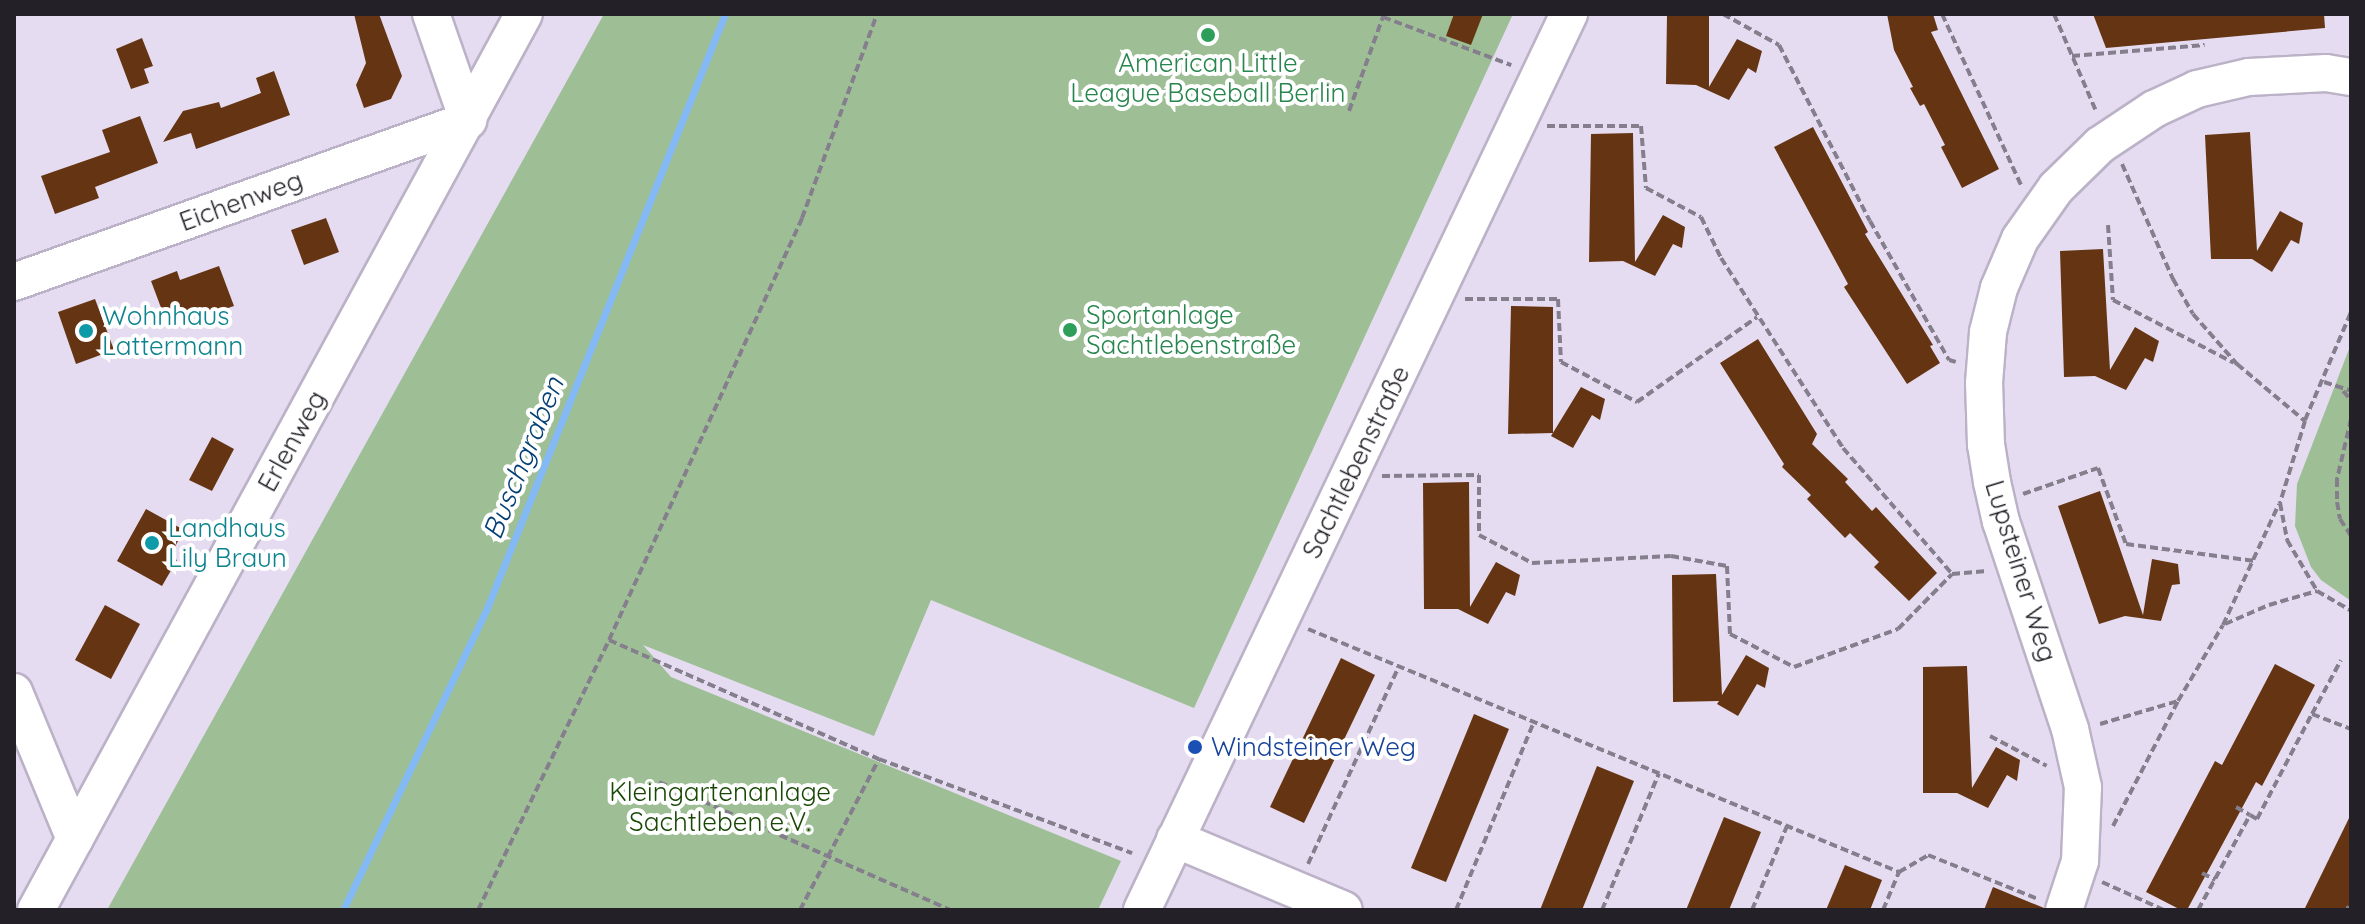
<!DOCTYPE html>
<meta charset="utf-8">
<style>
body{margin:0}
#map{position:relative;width:2365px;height:924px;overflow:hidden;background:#e5dcf1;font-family:Quicksand,sans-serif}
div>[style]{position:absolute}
.green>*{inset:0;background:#9ebe95}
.stream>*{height:7px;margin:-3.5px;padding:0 3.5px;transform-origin:3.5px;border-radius:3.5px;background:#83b9f5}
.building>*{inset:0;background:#653513}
.path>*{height:4px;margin-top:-2px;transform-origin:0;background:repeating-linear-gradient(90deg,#857f8d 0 8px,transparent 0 12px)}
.roads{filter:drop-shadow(2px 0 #bcb2c7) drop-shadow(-2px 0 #bcb2c7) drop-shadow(0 2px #bcb2c7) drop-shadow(0 -2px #bcb2c7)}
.minor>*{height:36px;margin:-18px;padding:0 18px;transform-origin:18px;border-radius:18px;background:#fff}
.dots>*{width:22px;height:22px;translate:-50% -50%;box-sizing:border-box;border:4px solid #fff;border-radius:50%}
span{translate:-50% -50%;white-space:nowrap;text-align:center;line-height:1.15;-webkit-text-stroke:8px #fff;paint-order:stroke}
.leisure-label{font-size:26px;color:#27864d}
.left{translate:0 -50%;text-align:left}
.street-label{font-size:26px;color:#242028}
.culture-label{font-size:26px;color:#0d838f}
.transit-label{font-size:26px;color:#164399}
.park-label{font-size:26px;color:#184805}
.water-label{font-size:28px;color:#044075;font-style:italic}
.frame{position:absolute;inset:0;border:16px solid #242028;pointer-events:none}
</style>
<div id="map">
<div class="green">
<div style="clip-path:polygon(604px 14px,1513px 14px,1194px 708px,931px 600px,874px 736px,643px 645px,671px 677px,1121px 861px,1098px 910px,107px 910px)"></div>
<div style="clip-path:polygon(2351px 344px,2351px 601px,2321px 580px,2311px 567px,2295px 526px,2297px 484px)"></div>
</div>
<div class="stream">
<div style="left:343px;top:910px;width:335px;rotate:-64.5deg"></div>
<div style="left:487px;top:608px;width:640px;rotate:-68.17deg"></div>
</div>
<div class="building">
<div style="clip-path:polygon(354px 14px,379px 14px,402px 76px,391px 99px,364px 108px,356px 85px,366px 63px)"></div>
<div style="clip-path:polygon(1454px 14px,1483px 14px,1471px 45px,1446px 36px)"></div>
<div style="clip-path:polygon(1667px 14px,1709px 14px,1709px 87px,1737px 39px,1762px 51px,1756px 73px,1748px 68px,1729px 100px,1696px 85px,1666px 84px)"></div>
<div style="clip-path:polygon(1887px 14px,1933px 14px,1938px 30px,1931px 32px,1999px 169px,1962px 188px,1941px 147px,1945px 145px,1924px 104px,1920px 106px,1910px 88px,1913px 87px,1894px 50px)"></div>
<div style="clip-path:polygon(2093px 14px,2324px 14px,2325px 28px,2106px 48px)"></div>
<div style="clip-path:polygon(142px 38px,153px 66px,144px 69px,149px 83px,131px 89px,116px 49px)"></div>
<div style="clip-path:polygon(274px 71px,290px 115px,196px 149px,191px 133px,163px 142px,183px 111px,219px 102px,221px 108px,261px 93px,256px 78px)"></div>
<div style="clip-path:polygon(140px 116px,158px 163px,95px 187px,99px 198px,55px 214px,41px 176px,110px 152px,102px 130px)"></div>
<div style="clip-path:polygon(1813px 127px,1868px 232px,1865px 234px,1933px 345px,1930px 346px,1940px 363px,1907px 384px,1844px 287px,1848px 284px,1774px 147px)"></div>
<div style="clip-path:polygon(2250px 132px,2257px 251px,2280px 211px,2303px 223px,2299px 244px,2291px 240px,2272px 272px,2252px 259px,2211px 259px,2205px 135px)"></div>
<div style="clip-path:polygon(1633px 133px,1635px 262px,1663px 215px,1685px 227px,1682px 248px,1673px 244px,1655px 276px,1623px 261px,1589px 262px,1591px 134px)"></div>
<div style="clip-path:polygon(326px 218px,339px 252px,304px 265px,291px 230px)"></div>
<div style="clip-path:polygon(2103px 249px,2110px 370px,2135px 327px,2159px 341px,2153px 362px,2145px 358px,2126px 390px,2095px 376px,2064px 377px,2060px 251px)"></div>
<div style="clip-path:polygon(219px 266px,234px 306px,207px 315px,204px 307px,166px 321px,151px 281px,177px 271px,180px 280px)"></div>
<div style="clip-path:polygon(95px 299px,114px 350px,76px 364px,58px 312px)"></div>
<div style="clip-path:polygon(1511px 306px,1553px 307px,1553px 433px,1508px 434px)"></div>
<div style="clip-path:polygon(1758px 339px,1817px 434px,1812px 444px,1848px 479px,1845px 482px,1872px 511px,1876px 507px,1937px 573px,1909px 601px,1874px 567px,1879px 562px,1850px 533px,1845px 538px,1807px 499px,1811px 495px,1782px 467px,1784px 464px,1720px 363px)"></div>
<div style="clip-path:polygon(1581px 387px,1605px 399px,1600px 420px,1592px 415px,1573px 448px,1551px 436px)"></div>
<div style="clip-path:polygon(212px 437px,234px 449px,212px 491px,189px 480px)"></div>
<div style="clip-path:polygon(1469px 482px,1470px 607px,1496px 562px,1520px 575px,1515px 596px,1506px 592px,1488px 624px,1458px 609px,1424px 609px,1423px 483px)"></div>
<div style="clip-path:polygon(2100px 491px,2143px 615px,2152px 559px,2178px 564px,2180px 584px,2172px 585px,2161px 621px,2125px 616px,2099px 624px,2058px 506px)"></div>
<div style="clip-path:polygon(146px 509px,184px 530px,170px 556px,177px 560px,162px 586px,117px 561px)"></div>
<div style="clip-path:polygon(1716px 574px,1722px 695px,1746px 655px,1769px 668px,1765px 688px,1757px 684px,1738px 716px,1717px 704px,1719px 701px,1673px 702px,1672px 575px)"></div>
<div style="clip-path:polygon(105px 605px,140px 624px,111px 679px,75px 660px)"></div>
<div style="clip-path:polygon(1341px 658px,1375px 675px,1304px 823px,1270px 807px)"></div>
<div style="clip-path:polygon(2275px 664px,2315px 685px,2262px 786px,2256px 782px,2187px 910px,2181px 910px,2146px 892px,2215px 761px,2222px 765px)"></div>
<div style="clip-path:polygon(1967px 666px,1972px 788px,1996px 747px,2020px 760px,2017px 781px,2007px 775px,1988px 808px,1957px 793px,1923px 793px,1923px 667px)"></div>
<div style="clip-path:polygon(1474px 714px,1509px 729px,1446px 882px,1411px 868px)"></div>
<div style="clip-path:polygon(1597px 766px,1634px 781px,1582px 910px,1540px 910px)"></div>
<div style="clip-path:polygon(2351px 814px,2351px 910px,2304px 910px)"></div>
<div style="clip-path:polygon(1724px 817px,1761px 832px,1729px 910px,1686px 910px)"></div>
<div style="clip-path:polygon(1845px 865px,1882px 880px,1870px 910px,1826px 910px)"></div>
<div style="clip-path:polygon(1993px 887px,2044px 908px,2044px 910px,1984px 910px)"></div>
</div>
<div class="path">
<div style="left:1723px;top:14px;width:64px;rotate:29deg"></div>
<div style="left:1779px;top:45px;width:198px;rotate:62.7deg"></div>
<div style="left:1870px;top:221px;width:160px;rotate:60.4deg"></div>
<div style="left:1949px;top:360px;width:7px;rotate:16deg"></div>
<div style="left:1942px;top:14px;width:191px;rotate:65.2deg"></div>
<div style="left:2054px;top:14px;width:106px;rotate:66.6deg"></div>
<div style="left:1383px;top:17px;width:137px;rotate:20.6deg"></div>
<div style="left:2072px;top:56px;width:133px;rotate:-4.7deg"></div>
<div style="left:1349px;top:111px;width:103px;rotate:-70.2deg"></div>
<div style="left:1547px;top:126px;width:94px"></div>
<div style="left:1641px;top:126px;width:62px;rotate:85.4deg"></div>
<div style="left:1646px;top:188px;width:62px;rotate:27.8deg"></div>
<div style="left:1701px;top:217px;width:46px;rotate:64deg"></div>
<div style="left:1721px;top:258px;width:226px;rotate:57.3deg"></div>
<div style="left:1843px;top:448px;width:167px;rotate:49.1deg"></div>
<div style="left:1952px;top:574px;width:35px;rotate:-5deg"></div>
<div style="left:2122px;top:164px;width:126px;rotate:66.1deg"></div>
<div style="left:2173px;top:279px;width:40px;rotate:60.3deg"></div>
<div style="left:2193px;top:314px;width:67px;rotate:48.7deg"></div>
<div style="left:2237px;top:364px;width:89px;rotate:40deg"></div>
<div style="left:2305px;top:421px;width:86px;rotate:107deg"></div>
<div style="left:2280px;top:503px;width:38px;rotate:79deg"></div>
<div style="left:2287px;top:540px;width:59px;rotate:59.5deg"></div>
<div style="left:2317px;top:591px;width:39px;rotate:30deg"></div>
<div style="left:2108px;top:225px;width:75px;rotate:86.2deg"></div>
<div style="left:2113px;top:300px;width:136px;rotate:27.5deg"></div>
<div style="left:1465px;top:299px;width:93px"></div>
<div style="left:1558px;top:299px;width:63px;rotate:87.3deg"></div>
<div style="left:1561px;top:362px;width:86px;rotate:27.8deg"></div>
<div style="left:1637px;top:402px;width:147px;rotate:-35.3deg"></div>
<div style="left:2324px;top:382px;width:28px;rotate:18deg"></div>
<div style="left:2343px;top:391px;width:12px;rotate:48deg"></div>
<div style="left:2351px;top:419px;width:62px;rotate:103.1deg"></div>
<div style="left:2337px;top:479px;width:23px;rotate:90deg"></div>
<div style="left:2337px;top:502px;width:17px;rotate:80deg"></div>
<div style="left:2340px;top:519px;width:20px;rotate:57deg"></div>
<div style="left:2305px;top:420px;width:117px;rotate:-66.9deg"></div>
<div style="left:1382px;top:476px;width:97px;rotate:-0.6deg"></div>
<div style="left:1479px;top:475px;width:60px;rotate:90deg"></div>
<div style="left:1479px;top:535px;width:60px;rotate:27.8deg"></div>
<div style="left:1532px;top:563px;width:139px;rotate:-2.9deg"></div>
<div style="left:1671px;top:556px;width:57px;rotate:10.1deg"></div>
<div style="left:1727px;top:566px;width:68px;rotate:87.5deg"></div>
<div style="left:1730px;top:634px;width:72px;rotate:27.3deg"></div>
<div style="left:1794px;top:667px;width:111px;rotate:-20.1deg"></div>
<div style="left:1898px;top:629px;width:77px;rotate:-45.5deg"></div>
<div style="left:2023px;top:494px;width:79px;rotate:-19.1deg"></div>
<div style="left:2098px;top:468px;width:81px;rotate:69.8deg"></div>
<div style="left:2126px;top:544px;width:130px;rotate:7.5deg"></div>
<div style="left:2225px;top:624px;width:48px;rotate:-23.4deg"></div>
<div style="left:2269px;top:605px;width:50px;rotate:-16.3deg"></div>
<div style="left:1308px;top:629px;width:639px;rotate:22.35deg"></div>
<div style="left:1899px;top:872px;width:34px;rotate:-30deg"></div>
<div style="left:1928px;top:855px;width:118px;rotate:21.8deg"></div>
<div style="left:609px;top:640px;width:295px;rotate:23.8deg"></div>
<div style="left:879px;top:759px;width:270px;rotate:20.4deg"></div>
<div style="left:2312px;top:714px;width:61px;rotate:-61.8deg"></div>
<div style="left:2100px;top:724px;width:81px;rotate:-16.4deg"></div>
<div style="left:1990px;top:736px;width:64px;rotate:27.8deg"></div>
<div style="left:659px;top:782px;width:319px;rotate:23.7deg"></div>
<div style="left:2236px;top:807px;width:16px;rotate:30deg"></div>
<div style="left:2113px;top:826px;width:141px;rotate:-62.5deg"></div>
<div style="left:2178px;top:701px;width:88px;rotate:-59.4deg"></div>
<div style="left:2223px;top:625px;width:133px;rotate:-65.2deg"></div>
<div style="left:1308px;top:864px;width:218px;rotate:-65.3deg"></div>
<div style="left:2202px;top:873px;width:15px;rotate:28deg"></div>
<div style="left:2102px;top:882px;width:68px;rotate:24.3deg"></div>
<div style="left:2346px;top:907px;width:6px;rotate:31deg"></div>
<div style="left:478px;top:910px;width:300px;rotate:-64.1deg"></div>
<div style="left:609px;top:640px;width:464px;rotate:-65.4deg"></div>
<div style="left:802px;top:218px;width:217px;rotate:-69.8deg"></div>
<div style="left:800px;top:910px;width:170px;rotate:-62.4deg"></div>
<div style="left:1456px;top:910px;width:204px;rotate:-67.5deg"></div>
<div style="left:1602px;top:910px;width:148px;rotate:-67.4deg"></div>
<div style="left:1752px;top:910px;width:91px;rotate:-67.4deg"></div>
<div style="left:1883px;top:910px;width:41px;rotate:-67.2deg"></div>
<div style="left:2198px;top:910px;width:108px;rotate:-61.3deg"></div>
<div style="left:2250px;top:815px;width:8px;rotate:30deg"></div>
<div style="left:2257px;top:819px;width:119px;rotate:-62.4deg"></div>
<div style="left:2312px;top:714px;width:42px;rotate:21deg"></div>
</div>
<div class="roads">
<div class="minor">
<div style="left:14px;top:282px;width:482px;rotate:-19.6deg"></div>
<div style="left:468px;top:120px;width:112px;rotate:-109.2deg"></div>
<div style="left:14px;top:692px;width:159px;rotate:67.5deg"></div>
<div style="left:1175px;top:839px;width:183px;rotate:22.8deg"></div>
<div style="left:36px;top:910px;width:1020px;rotate:-61.43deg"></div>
<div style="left:1142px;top:910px;width:993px;rotate:-64.52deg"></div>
<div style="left:2064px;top:910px;width:52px;rotate:-71.9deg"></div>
<div style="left:2080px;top:861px;width:74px;rotate:-87.7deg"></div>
<div style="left:2083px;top:787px;width:59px;rotate:-102.6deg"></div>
<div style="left:2070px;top:729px;width:218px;rotate:-108.4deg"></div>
<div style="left:2001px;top:522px;width:41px;rotate:-102.7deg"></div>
<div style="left:1992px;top:482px;width:37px;rotate:-99deg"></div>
<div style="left:1986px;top:445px;width:62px;rotate:-91.8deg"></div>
<div style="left:1984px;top:383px;width:51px;rotate:-85.5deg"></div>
<div style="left:1988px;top:332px;width:45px;rotate:-76deg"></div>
<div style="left:1999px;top:288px;width:53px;rotate:-66.8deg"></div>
<div style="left:2020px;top:239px;width:62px;rotate:-54.8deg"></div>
<div style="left:2056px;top:188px;width:62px;rotate:-44.3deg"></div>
<div style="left:2100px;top:145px;width:65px;rotate:-33.7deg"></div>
<div style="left:2154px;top:109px;width:47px;rotate:-24.9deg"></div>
<div style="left:2197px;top:89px;width:53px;rotate:-13deg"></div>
<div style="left:2249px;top:77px;width:77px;rotate:-3deg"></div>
<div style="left:2326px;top:73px;width:25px;rotate:9deg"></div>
</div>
</div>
<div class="dots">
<div style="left:1208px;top:35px;background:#2e9e5b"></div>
<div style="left:1070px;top:330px;background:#2e9e5b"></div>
<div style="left:86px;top:331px;background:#0f9aa8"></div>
<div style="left:152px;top:543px;background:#0f9aa8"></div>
<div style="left:1195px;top:747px;background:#1a4fb4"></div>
</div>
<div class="leisure-label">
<span style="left:1208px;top:78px">American Little<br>League Baseball Berlin</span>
<span class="left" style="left:1086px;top:330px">Sportanlage<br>Sachtlebenstraße</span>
</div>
<div class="street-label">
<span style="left:241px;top:201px;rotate:-20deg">Eichenweg</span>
<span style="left:292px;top:441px;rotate:-61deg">Erlenweg</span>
<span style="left:1356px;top:462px;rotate:-64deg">Sachtlebenstraße</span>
<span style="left:2021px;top:571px;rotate:73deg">Lupsteiner Weg</span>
</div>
<div class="culture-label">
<span class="left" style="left:102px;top:331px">Wohnhaus<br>Lattermann</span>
<span class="left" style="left:168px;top:543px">Landhaus<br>Lily Braun</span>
</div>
<div class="transit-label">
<span class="left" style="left:1211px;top:747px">Windsteiner Weg</span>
</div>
<div class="park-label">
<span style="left:720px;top:807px">Kleingartenanlage<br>Sachtleben e.V.</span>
</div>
<div class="water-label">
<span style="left:523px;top:458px;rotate:-68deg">Buschgraben</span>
</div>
<div class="frame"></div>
</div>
